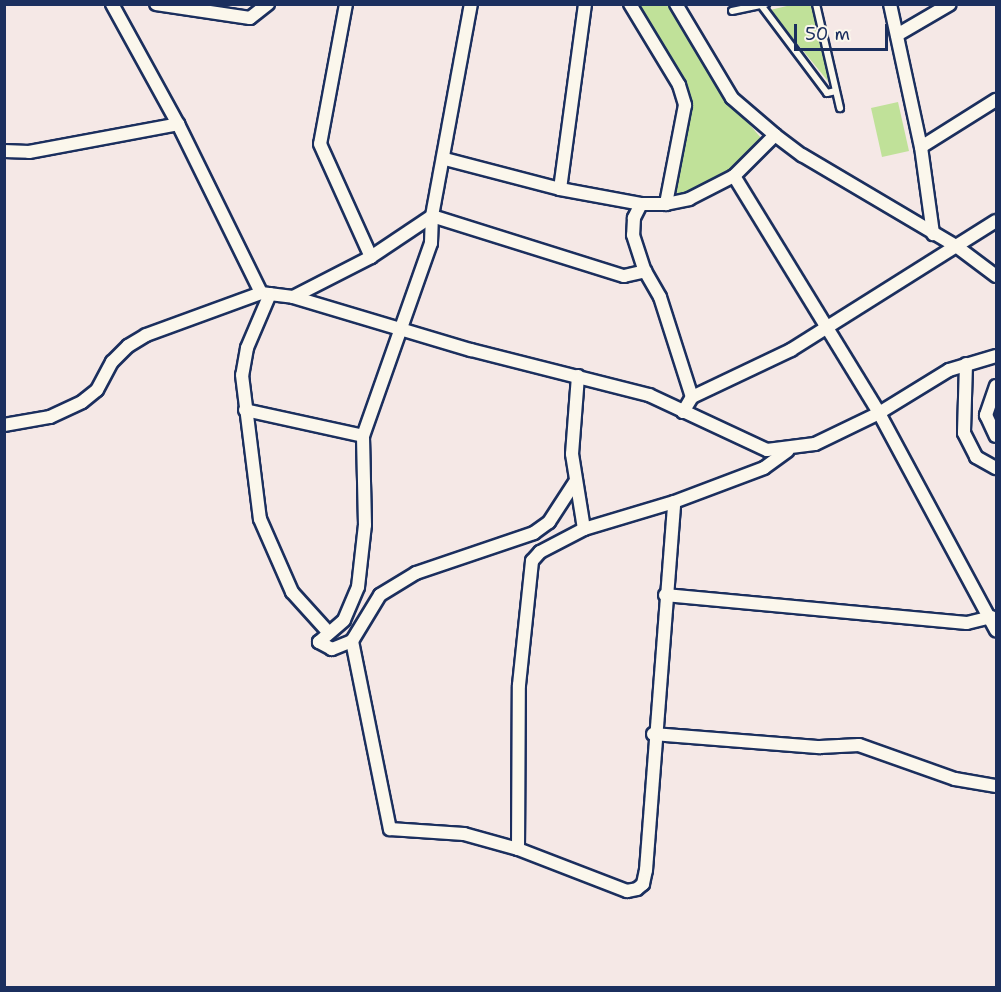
<!DOCTYPE html>
<style>
body{margin:0}
#map{position:relative;width:1001px;height:992px;overflow:hidden;background:#f5e8e6;font-family:"Shantell Sans",sans-serif}
div>[style]{position:absolute}
.green>*{inset:0;background:#c0e199}
.roads{filter:drop-shadow(2px 0 #1b2f5e) drop-shadow(-2px 0 #1b2f5e) drop-shadow(0 2px #1b2f5e) drop-shadow(0 -2px #1b2f5e)}
.lane>*{height:6px;margin:-3px;padding:0 3px;transform-origin:3px;border-radius:3px;background:#fbf7ec}
.street>*{height:12px;margin:-6px;padding:0 6px;transform-origin:6px;border-radius:6px;background:#fbf7ec}
span{translate:-50% -50%;white-space:nowrap;text-align:center;line-height:1.15;-webkit-text-stroke:5px #fbf7ec;paint-order:stroke}
.frame{position:absolute;inset:0;border:6px solid #1b2f5e;pointer-events:none}
.scale{position:absolute;left:794px;top:24px;width:94px;height:27px;box-sizing:border-box;border:3px solid #1b2f5e;border-top:0;padding-left:8px;font-size:18px;line-height:21px;white-space:nowrap;color:#1b2f5e;-webkit-text-stroke:4px #fbf7ec;paint-order:stroke}
</style>
<div id="map">
<div class="green">
<div style="clip-path:polygon(637px 5px,672px 5px,730px 101px,761px 138px,758px 147px,711px 183px,680px 197px,674px 187px,691px 108px,690px 97px)"></div>
<div style="clip-path:polygon(791px 5px,812px 5px,831px 85px,770px 10px)"></div>
<div style="clip-path:polygon(898px 102px,909px 151px,882px 157px,871px 108px)"></div>
</div>
<div class="roads">
<div class="lane">
<div style="left:816px;top:4px;width:107px;rotate:77deg"></div>
<div style="left:761px;top:5px;width:110px;rotate:53.1deg"></div>
<div style="left:827px;top:93px;width:9px;rotate:-13deg"></div>
<div style="left:732px;top:11px;width:35px;rotate:-12deg"></div>
</div>
<div class="street">
<div style="left:112px;top:4px;width:137px;rotate:61.2deg"></div>
<div style="left:178px;top:124px;width:188px;rotate:63.8deg"></div>
<div style="left:261px;top:293px;width:32px;rotate:7deg"></div>
<div style="left:293px;top:297px;width:186px;rotate:16.6deg"></div>
<div style="left:471px;top:350px;width:184px;rotate:14.2deg"></div>
<div style="left:649px;top:395px;width:130px;rotate:25deg"></div>
<div style="left:767px;top:450px;width:48px;rotate:-7.1deg"></div>
<div style="left:815px;top:444px;width:71px;rotate:-25.8deg"></div>
<div style="left:879px;top:413px;width:82px;rotate:-31.6deg"></div>
<div style="left:949px;top:370px;width:49px;rotate:-16.6deg"></div>
<div style="left:156px;top:4px;width:95px;rotate:8.5deg"></div>
<div style="left:250px;top:18px;width:23px;rotate:-38deg"></div>
<div style="left:346px;top:4px;width:142px;rotate:100.5deg"></div>
<div style="left:320px;top:144px;width:124px;rotate:65.7deg"></div>
<div style="left:630px;top:4px;width:95px;rotate:58.8deg"></div>
<div style="left:679px;top:85px;width:21px;rotate:73deg"></div>
<div style="left:685px;top:105px;width:101px;rotate:100.9deg"></div>
<div style="left:676px;top:4px;width:109px;rotate:59.2deg"></div>
<div style="left:732px;top:98px;width:57px;rotate:40.7deg"></div>
<div style="left:775px;top:135px;width:34px;rotate:37deg"></div>
<div style="left:802px;top:155px;width:179px;rotate:30.6deg"></div>
<div style="left:956px;top:246px;width:50px;rotate:36.9deg"></div>
<div style="left:890px;top:4px;width:146px;rotate:77.8deg"></div>
<div style="left:921px;top:147px;width:88px;rotate:82.1deg"></div>
<div style="left:897px;top:35px;width:61px;rotate:-30.3deg"></div>
<div style="left:921px;top:147px;width:89px;rotate:-32.1deg"></div>
<div style="left:4px;top:151px;width:25px;rotate:2deg"></div>
<div style="left:29px;top:152px;width:152px;rotate:-10.6deg"></div>
<div style="left:445px;top:159px;width:119px;rotate:14.6deg"></div>
<div style="left:560px;top:189px;width:82px;rotate:10.5deg"></div>
<div style="left:641px;top:204px;width:25px"></div>
<div style="left:666px;top:204px;width:24px;rotate:-12deg"></div>
<div style="left:689px;top:199px;width:51px;rotate:-27.1deg"></div>
<div style="left:734px;top:176px;width:58px;rotate:-45deg"></div>
<div style="left:734px;top:176px;width:278px;rotate:58.5deg"></div>
<div style="left:879px;top:413px;width:247px;rotate:61.7deg"></div>
<div style="left:560px;top:189px;width:187px;rotate:-82.3deg"></div>
<div style="left:641px;top:204px;width:16px;rotate:117deg"></div>
<div style="left:634px;top:218px;width:17px;rotate:93deg"></div>
<div style="left:633px;top:235px;width:38px;rotate:72deg"></div>
<div style="left:645px;top:271px;width:30px;rotate:60deg"></div>
<div style="left:660px;top:297px;width:105px;rotate:72.3deg"></div>
<div style="left:270px;top:294px;width:59px;rotate:113.1deg"></div>
<div style="left:247px;top:348px;width:27px;rotate:100deg"></div>
<div style="left:242px;top:375px;width:145px;rotate:82.9deg"></div>
<div style="left:260px;top:519px;width:80px;rotate:66.3deg"></div>
<div style="left:292px;top:592px;width:55px;rotate:47.9deg"></div>
<div style="left:293px;top:297px;width:88px;rotate:-27.1deg"></div>
<div style="left:371px;top:257px;width:73px;rotate:-33.9deg"></div>
<div style="left:432px;top:216px;width:216px;rotate:-79.6deg"></div>
<div style="left:966px;top:364px;width:69px;rotate:91.7deg"></div>
<div style="left:964px;top:433px;width:27px;rotate:63deg"></div>
<div style="left:976px;top:457px;width:23px;rotate:29deg"></div>
<div style="left:578px;top:376px;width:78px;rotate:94.4deg"></div>
<div style="left:572px;top:454px;width:76px;rotate:80.9deg"></div>
<div style="left:996px;top:386px;width:31px;rotate:109deg"></div>
<div style="left:986px;top:415px;width:23px;rotate:65deg"></div>
<div style="left:245px;top:410px;width:121px;rotate:12.4deg"></div>
<div style="left:683px;top:412px;width:17px;rotate:-59deg"></div>
<div style="left:692px;top:397px;width:110px;rotate:-25.4deg"></div>
<div style="left:791px;top:350px;width:242px;rotate:-32.2deg"></div>
<div style="left:4px;top:425px;width:47px;rotate:-9.9deg"></div>
<div style="left:50px;top:417px;width:35px;rotate:-25deg"></div>
<div style="left:82px;top:402px;width:19px;rotate:-39deg"></div>
<div style="left:97px;top:390px;width:32px;rotate:-62deg"></div>
<div style="left:112px;top:362px;width:23px;rotate:-45deg"></div>
<div style="left:128px;top:346px;width:21px;rotate:-31deg"></div>
<div style="left:146px;top:335px;width:122px;rotate:-20.1deg"></div>
<div style="left:575px;top:482px;width:48px;rotate:123deg"></div>
<div style="left:549px;top:522px;width:19px;rotate:144deg"></div>
<div style="left:534px;top:533px;width:125px;rotate:161.3deg"></div>
<div style="left:416px;top:573px;width:42px;rotate:148.6deg"></div>
<div style="left:380px;top:595px;width:54px;rotate:121.3deg"></div>
<div style="left:352px;top:641px;width:22px;rotate:158deg"></div>
<div style="left:332px;top:649px;width:15px;rotate:-152deg"></div>
<div style="left:319px;top:642px;width:33px;rotate:-41deg"></div>
<div style="left:344px;top:620px;width:36px;rotate:-67deg"></div>
<div style="left:358px;top:587px;width:62px;rotate:-83.6deg"></div>
<div style="left:365px;top:525px;width:89px;rotate:-91.3deg"></div>
<div style="left:363px;top:436px;width:205px;rotate:-70.6deg"></div>
<div style="left:431px;top:243px;width:27px;rotate:-88deg"></div>
<div style="left:432px;top:216px;width:201px;rotate:17.4deg"></div>
<div style="left:624px;top:276px;width:22px;rotate:-13deg"></div>
<div style="left:665px;top:595px;width:303px;rotate:5.3deg"></div>
<div style="left:967px;top:623px;width:25px;rotate:-14deg"></div>
<div style="left:352px;top:641px;width:192px;rotate:78.6deg"></div>
<div style="left:390px;top:829px;width:74px;rotate:3.9deg"></div>
<div style="left:464px;top:834px;width:56px;rotate:15.5deg"></div>
<div style="left:518px;top:849px;width:117px;rotate:21.1deg"></div>
<div style="left:627px;top:891px;width:10px;rotate:-11deg"></div>
<div style="left:637px;top:889px;width:8px;rotate:-40deg"></div>
<div style="left:643px;top:884px;width:14px;rotate:-78deg"></div>
<div style="left:646px;top:870px;width:369px;rotate:-85.6deg"></div>
<div style="left:653px;top:734px;width:168px;rotate:4.5deg"></div>
<div style="left:820px;top:747px;width:39px;rotate:-3deg"></div>
<div style="left:859px;top:745px;width:102px;rotate:19.5deg"></div>
<div style="left:955px;top:779px;width:42px;rotate:9.7deg"></div>
<div style="left:518px;top:849px;width:164px;rotate:-89.7deg"></div>
<div style="left:519px;top:685px;width:125px;rotate:-84deg"></div>
<div style="left:532px;top:561px;width:12px;rotate:-48deg"></div>
<div style="left:540px;top:552px;width:50px;rotate:-27.6deg"></div>
<div style="left:584px;top:529px;width:94px;rotate:-16.7deg"></div>
<div style="left:674px;top:502px;width:96px;rotate:-20.7deg"></div>
<div style="left:764px;top:468px;width:29px;rotate:-36deg"></div>
</div>
</div>
<div class="frame"></div>
<div class="scale">50 m</div>
</div>
